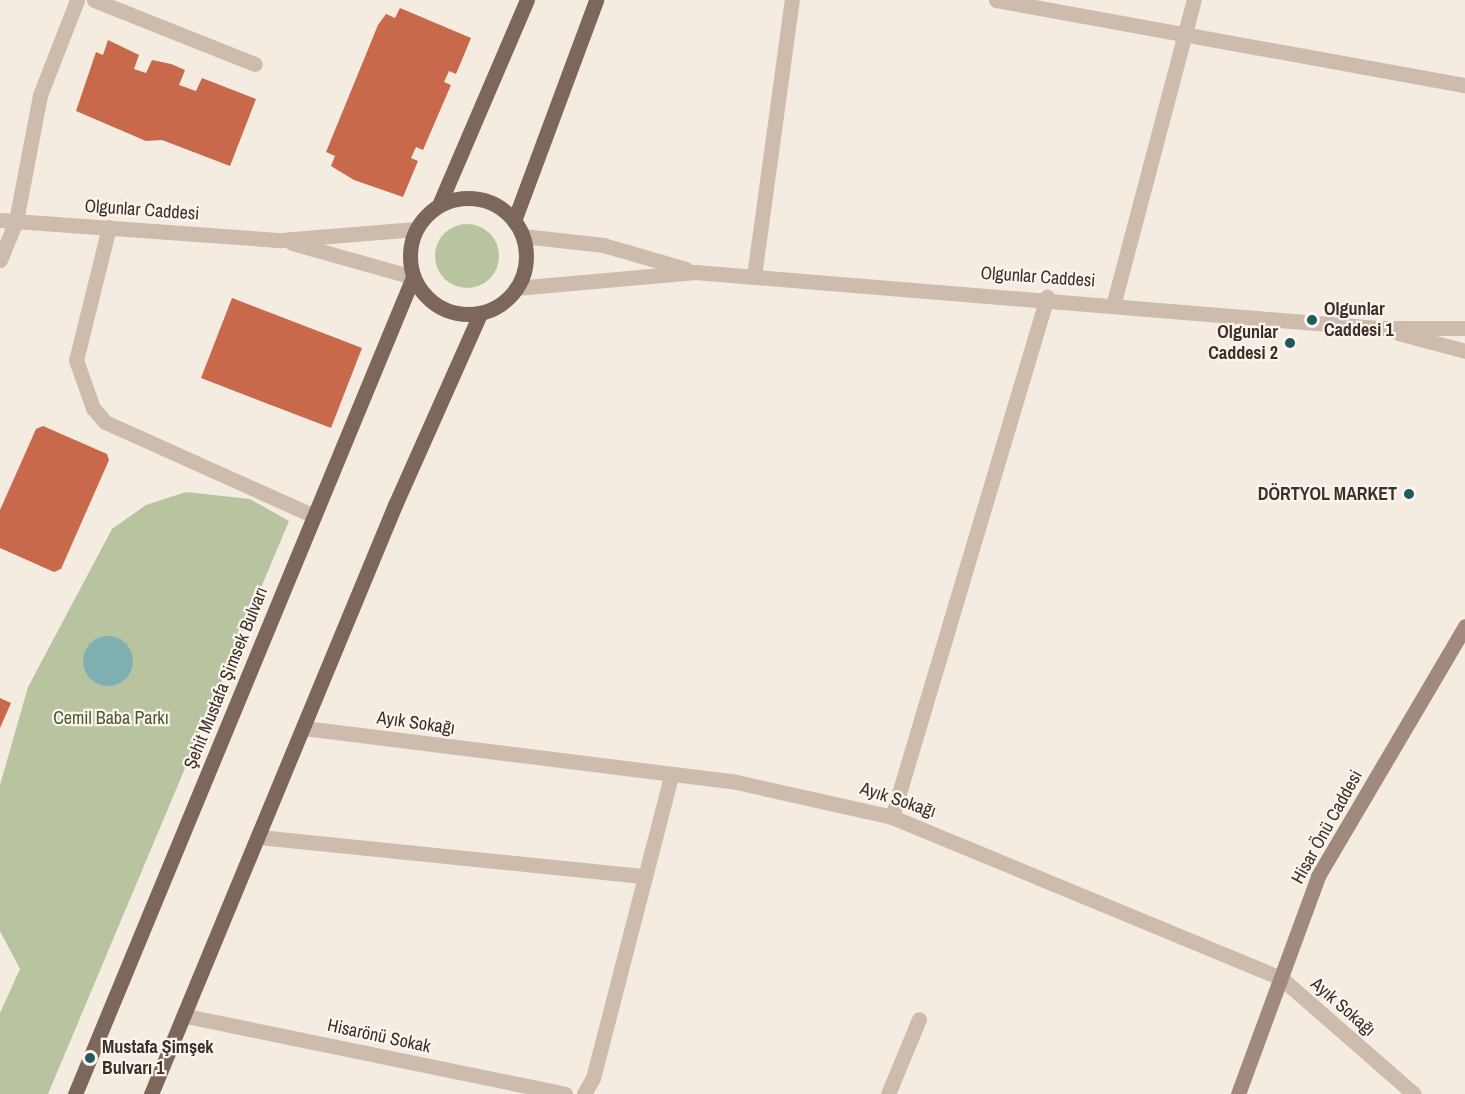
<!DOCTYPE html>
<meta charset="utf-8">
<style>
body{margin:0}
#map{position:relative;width:1465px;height:1094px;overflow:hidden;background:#f4ebe1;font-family:"Archivo Narrow",sans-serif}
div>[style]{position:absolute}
.green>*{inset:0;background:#b8c4a0}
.round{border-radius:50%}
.water>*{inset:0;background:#7fb0b2}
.building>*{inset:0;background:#c8694b}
.lane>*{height:15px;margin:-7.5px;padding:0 7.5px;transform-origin:7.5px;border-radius:7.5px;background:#cdbbac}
.street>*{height:15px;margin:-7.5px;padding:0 7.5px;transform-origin:7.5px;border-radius:7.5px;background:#cdbbac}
.secondary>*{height:15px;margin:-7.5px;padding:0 7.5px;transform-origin:7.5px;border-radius:7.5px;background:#a18a7d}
.primary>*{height:15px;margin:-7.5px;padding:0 7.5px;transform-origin:7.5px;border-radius:7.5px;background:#7d675c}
.primary>.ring{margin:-7.5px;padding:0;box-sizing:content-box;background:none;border:15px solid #7d675c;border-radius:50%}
.dots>*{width:16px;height:16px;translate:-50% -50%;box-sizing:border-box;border:3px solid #fbf5ee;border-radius:50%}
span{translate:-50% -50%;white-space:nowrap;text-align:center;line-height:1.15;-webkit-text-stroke:4.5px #fbf5ee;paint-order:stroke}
.street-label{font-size:18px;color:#3b302b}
.poi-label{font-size:18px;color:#3b302b;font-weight:700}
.left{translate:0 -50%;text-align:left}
.right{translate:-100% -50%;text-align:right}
.park-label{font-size:18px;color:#4a5a2e}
</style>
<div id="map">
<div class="green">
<div class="round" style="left:435px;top:224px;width:64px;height:64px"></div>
<div style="clip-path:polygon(186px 492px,250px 499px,289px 521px,48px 1094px,0 1094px,0 1013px,20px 969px,0 931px,0 785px,28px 687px,112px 529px,146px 505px)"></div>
</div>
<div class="water">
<div class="round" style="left:83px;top:636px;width:50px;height:50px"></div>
</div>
<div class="building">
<div style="clip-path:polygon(400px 8px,471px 38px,456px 74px,449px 71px,444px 82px,451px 85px,423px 150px,416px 147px,411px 158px,418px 161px,403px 197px,354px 180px,331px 166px,335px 156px,326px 152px,378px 25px,386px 14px,395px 18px)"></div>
<div style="clip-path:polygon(108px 40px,139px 55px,134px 69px,146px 73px,152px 60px,171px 64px,185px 70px,179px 85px,196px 91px,202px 78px,256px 99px,230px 166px,162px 140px,146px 141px,76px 111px,96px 52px,103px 55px)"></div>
<div style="clip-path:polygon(232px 298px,362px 348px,331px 428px,201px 378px)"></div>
<div style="clip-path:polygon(43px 426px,107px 454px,109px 460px,61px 569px,54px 572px,0 548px,0 510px,36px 429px)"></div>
<div style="clip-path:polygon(0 698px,11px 703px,0 728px)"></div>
</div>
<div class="lane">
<div style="left:94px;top:0;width:173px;rotate:21.7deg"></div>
<div style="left:16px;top:221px;width:128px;rotate:-79.2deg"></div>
<div style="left:40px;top:95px;width:102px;rotate:-68.7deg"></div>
</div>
<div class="street">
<div style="left:996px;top:0;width:477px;rotate:10.3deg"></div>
<div style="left:0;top:220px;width:282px;rotate:4.1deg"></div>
<div style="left:281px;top:240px;width:135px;rotate:-4.7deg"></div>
<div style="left:109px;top:227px;width:137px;rotate:103.9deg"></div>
<div style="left:76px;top:360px;width:51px;rotate:70.5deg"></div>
<div style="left:93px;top:408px;width:18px;rotate:49deg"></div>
<div style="left:105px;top:422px;width:229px;rotate:24.2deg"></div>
<div style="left:523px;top:236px;width:81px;rotate:6.4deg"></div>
<div style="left:603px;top:245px;width:86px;rotate:16.1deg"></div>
<div style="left:292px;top:243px;width:126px;rotate:15.7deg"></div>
<div style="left:0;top:260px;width:42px;rotate:-67.7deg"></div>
<div style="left:754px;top:276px;width:279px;rotate:-82.2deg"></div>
<div style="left:516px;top:288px;width:180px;rotate:-5.1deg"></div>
<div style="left:695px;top:272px;width:685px;rotate:4.69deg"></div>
<div style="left:1378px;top:328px;width:87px"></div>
<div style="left:1114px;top:302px;width:312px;rotate:-75.2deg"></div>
<div style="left:1398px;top:333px;width:69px;rotate:15deg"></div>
<div style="left:304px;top:728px;width:435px;rotate:7.1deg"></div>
<div style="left:736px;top:782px;width:160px;rotate:12.6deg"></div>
<div style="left:892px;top:817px;width:421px;rotate:22.5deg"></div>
<div style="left:1281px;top:978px;width:176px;rotate:41.1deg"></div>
<div style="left:892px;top:817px;width:543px;rotate:-73.4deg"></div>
<div style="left:259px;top:837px;width:388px;rotate:5.8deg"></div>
<div style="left:186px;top:1016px;width:387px;rotate:11.6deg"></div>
<div style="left:584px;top:1094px;width:18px;rotate:-61deg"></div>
<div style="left:593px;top:1078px;width:311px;rotate:-75.5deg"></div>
<div style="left:888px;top:1094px;width:81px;rotate:-67.5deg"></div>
</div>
<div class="secondary">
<div style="left:1238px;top:1094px;width:232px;rotate:-69.8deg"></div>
<div style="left:1318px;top:876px;width:290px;rotate:-59.5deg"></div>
</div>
<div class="primary">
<div class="ring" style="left:410px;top:198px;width:101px;height:101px"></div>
<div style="left:439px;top:205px;width:223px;rotate:-66.8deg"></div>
<div style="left:514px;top:221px;width:236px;rotate:-69.6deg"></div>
<div style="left:75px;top:1094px;width:884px;rotate:-67.52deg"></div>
<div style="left:151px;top:1094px;width:638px;rotate:-67.5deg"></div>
<div style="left:395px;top:505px;width:209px;rotate:-66deg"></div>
</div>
<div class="dots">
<div style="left:1312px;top:320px;background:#1f5a5e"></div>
<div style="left:1290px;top:343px;background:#1f5a5e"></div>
<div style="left:1409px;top:494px;background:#1f5a5e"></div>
<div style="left:90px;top:1058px;background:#1f5a5e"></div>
</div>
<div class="street-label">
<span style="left:142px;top:210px;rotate:4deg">Olgunlar Caddesi</span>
<span style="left:1038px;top:277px;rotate:4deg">Olgunlar Caddesi</span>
<span style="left:226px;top:678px;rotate:-68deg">Şehit Mustafa Şimsek Bulvarı</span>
<span style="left:416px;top:723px;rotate:8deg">Ayık Sokağı</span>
<span style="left:898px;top:800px;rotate:18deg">Ayık Sokağı</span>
<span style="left:1327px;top:827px;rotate:-61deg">Hisar Önü Caddesi</span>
<span style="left:1343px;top:1007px;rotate:41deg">Ayık Sokağı</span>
<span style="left:379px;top:1036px;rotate:12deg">Hisarönü Sokak</span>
</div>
<div class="poi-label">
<span class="left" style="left:1324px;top:320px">Olgunlar<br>Caddesi 1</span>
<span class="right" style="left:1278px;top:343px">Olgunlar<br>Caddesi 2</span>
<span class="right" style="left:1397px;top:494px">DÖRTYOL MARKET</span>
<span class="left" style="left:102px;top:1058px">Mustafa Şimşek<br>Bulvarı 1</span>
</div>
<div class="park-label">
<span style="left:111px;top:718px">Cemil Baba Parkı</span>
</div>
</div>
